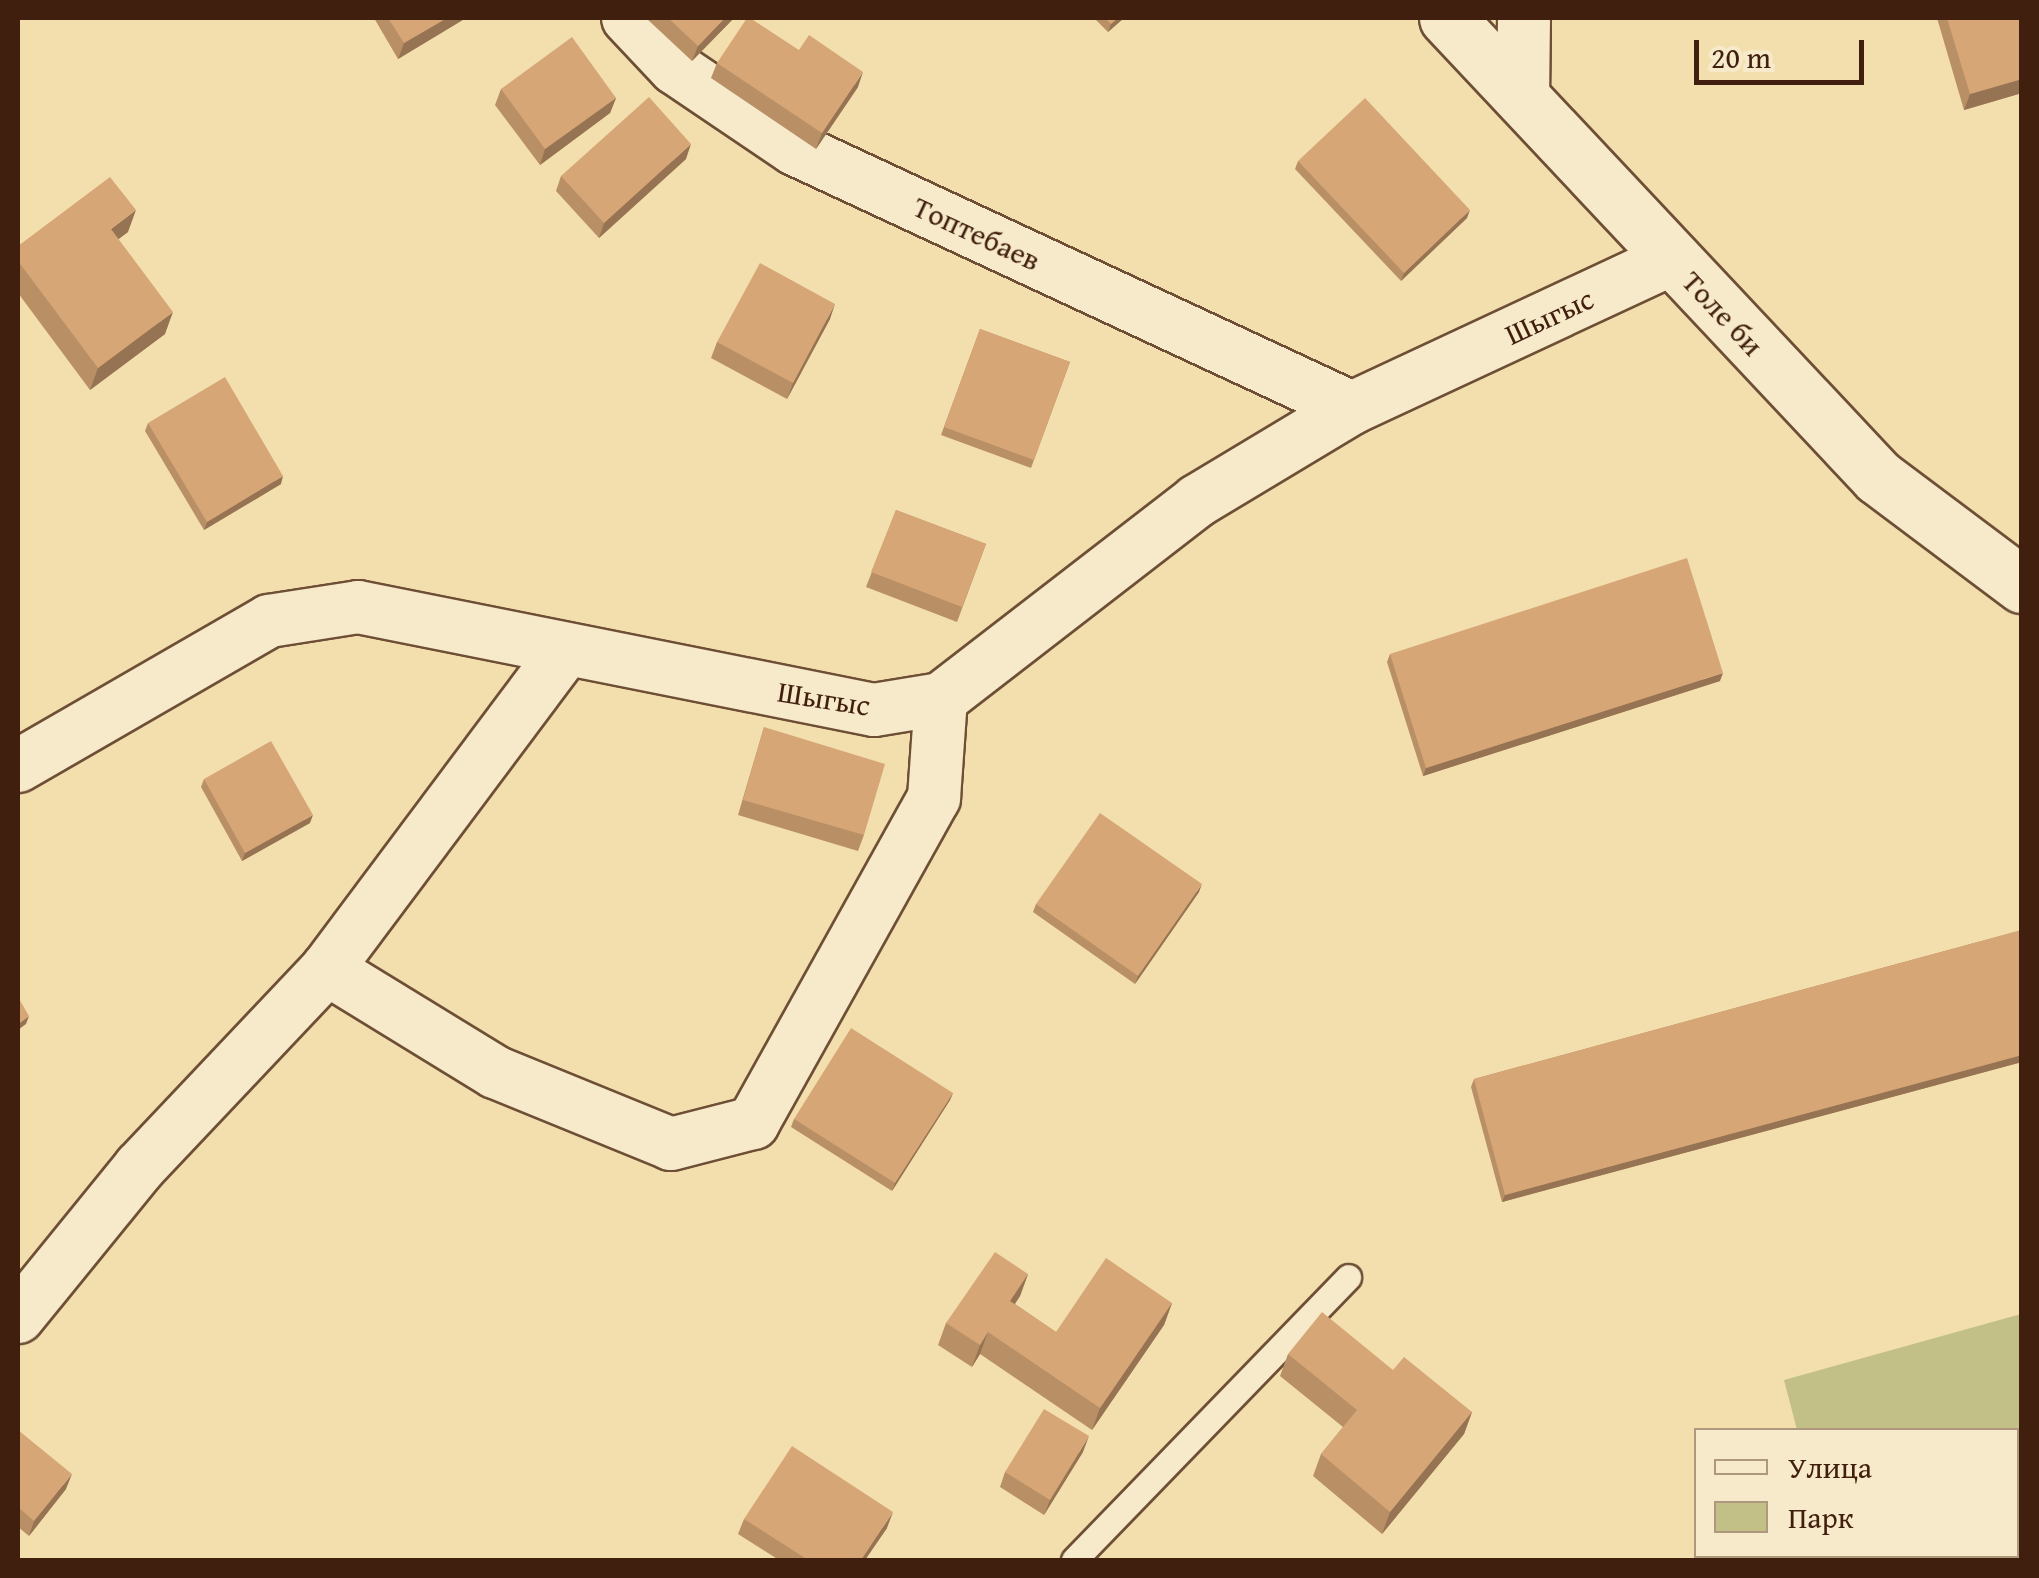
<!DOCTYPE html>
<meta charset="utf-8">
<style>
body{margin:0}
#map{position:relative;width:2039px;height:1578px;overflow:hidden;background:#f3dfae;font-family:"Gentium Book Plus",serif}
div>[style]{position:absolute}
.green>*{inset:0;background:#c2c086}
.roads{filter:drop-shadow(2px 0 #6e4f36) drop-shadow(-2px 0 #6e4f36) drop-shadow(0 2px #6e4f36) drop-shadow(0 -2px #6e4f36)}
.lane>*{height:25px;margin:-12.5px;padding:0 12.5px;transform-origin:12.5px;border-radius:12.5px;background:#f7eaca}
.street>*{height:52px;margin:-26px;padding:0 26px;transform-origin:26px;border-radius:26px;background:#f7eaca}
.secondary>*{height:55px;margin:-27.5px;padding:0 27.5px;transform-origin:27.5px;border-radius:27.5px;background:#f7eaca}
.wall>*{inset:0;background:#b98f65}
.shaded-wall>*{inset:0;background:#967453}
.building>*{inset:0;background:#d7a676}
span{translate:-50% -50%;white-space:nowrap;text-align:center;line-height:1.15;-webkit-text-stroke:8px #f7eaca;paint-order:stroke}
.street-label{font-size:30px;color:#411f0e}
.frame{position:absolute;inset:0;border:20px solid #411f0e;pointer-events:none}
.legend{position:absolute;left:1694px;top:1428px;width:325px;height:130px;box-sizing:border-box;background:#f7eaca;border:2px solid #ae997f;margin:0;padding:12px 18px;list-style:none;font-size:30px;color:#411f0e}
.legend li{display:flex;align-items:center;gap:20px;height:50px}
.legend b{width:50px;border:2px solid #ae997f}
.scale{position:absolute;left:1694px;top:40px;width:170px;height:45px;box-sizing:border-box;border:5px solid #411f0e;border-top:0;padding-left:12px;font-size:30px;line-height:35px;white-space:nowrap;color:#411f0e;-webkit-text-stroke:8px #f7eaca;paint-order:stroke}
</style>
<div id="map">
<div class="green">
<div style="clip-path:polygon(2021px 1314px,2021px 1495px,2017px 1497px,2016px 1430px,1797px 1430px,1784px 1380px)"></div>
</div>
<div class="roads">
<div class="lane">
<div style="left:1074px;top:1560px;width:394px;rotate:-45.9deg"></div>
</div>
<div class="street">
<div style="left:628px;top:18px;width:69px;rotate:46.8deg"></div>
<div style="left:675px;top:68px;width:145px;rotate:34deg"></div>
<div style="left:795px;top:149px;width:614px;rotate:24.94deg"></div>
<div style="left:1523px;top:100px;width:82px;rotate:-89.3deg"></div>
<div style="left:18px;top:766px;width:290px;rotate:-30deg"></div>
<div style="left:269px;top:621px;width:90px;rotate:-8.9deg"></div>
<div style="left:358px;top:607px;width:526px;rotate:11.29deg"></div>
<div style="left:874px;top:710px;width:68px;rotate:-9.3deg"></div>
<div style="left:941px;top:699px;width:324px;rotate:-37.7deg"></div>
<div style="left:1197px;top:501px;width:181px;rotate:-31deg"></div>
<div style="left:1352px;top:408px;width:353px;rotate:-25deg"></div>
<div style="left:327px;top:969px;width:197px;rotate:31.5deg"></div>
<div style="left:495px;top:1072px;width:190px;rotate:22.2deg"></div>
<div style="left:671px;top:1144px;width:85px;rotate:-14.4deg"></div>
<div style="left:753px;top:1123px;width:372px;rotate:-60.9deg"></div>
<div style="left:934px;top:798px;width:99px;rotate:-86deg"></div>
<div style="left:18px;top:1317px;width:193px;rotate:-50.9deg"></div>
<div style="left:140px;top:1167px;width:272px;rotate:-46.6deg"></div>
<div style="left:327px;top:969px;width:399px;rotate:-53.2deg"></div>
</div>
<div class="secondary">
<div style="left:1447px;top:18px;width:630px;rotate:46.8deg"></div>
<div style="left:1878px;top:477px;width:180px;rotate:36.9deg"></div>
</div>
</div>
<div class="wall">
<div style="clip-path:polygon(374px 18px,466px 18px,398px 59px)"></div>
<div style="clip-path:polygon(646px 18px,734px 18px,692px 61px)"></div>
<div style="clip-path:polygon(1094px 18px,1124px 18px,1108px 32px)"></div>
<div style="clip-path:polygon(1937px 18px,2020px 18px,2018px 18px,2022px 29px,2022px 93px,1964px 110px)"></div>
<div style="clip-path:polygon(799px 50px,858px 87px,816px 149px,711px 78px,717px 63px)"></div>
<div style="clip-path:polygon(501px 89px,616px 98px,610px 113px,540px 165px,495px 105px)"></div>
<div style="clip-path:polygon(686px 159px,599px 238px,556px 191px,561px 176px)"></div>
<div style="clip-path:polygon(1298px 161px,1467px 218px,1401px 281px,1295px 169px)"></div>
<div style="clip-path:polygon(128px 232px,118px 239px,165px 334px,90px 390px,18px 293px,18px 246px)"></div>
<div style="clip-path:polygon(830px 319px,787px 399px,711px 358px,717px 342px)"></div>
<div style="clip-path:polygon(980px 329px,1070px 362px,1031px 468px,941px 435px)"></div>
<div style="clip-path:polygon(148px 423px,281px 484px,204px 530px,145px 431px)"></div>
<div style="clip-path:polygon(896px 510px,986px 544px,957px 622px,866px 587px)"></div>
<div style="clip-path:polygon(1390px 654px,1720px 681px,1423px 776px,1387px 662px)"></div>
<div style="clip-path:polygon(764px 727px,864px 835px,858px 851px,738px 815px)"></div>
<div style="clip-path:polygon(204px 779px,310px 823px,242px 861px,201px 787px)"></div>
<div style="clip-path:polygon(1199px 892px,1135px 984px,1033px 912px,1036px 904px)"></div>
<div style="clip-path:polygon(2022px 930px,2022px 1062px,1502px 1202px,1471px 1087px,1474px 1079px)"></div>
<div style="clip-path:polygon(953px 1093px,950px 1100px,892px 1191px,791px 1127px,794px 1119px)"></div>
<div style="clip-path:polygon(1028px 1274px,1020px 1296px,1015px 1304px,1056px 1332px,1172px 1303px,1164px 1325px,1092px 1430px,980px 1354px,972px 1367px,938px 1345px,946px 1323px)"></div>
<div style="clip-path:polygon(1288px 1354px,1393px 1370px,1472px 1412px,1464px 1434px,1382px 1534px,1313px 1476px,1321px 1454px,1343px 1427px,1280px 1376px)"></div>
<div style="clip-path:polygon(18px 1430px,66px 1489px,29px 1536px,18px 1527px)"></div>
<div style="clip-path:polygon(1083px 1452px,1044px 1515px,1000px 1487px,1005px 1472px)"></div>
<div style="clip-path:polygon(744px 1519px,887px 1528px,865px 1560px,779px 1560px,738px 1534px)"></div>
</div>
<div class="shaded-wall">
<div style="clip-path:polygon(447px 18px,466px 18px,398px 59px,404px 43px)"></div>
<div style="clip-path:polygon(725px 18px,734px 18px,692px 61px,698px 46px)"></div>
<div style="clip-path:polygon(1118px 18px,1124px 18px,1108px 32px,1111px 24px)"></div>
<div style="clip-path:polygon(863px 72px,858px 87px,816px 149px,822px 133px)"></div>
<div style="clip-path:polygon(2022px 79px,2022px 93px,1964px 110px,1970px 94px)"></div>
<div style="clip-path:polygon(616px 98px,610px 113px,540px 165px,545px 149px)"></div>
<div style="clip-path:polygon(691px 144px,686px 159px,599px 238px,604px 223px)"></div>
<div style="clip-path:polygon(136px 210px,128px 232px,103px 251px,111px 229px)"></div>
<div style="clip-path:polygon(1470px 210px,1467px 218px,1401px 281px,1404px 273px)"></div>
<div style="clip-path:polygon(835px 304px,830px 319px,787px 399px,793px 383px)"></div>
<div style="clip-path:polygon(173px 312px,165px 334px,90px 390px,98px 368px)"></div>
<div style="clip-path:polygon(283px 476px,281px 484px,204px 530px,207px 522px)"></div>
<div style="clip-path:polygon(1723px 673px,1720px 681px,1423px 776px,1426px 768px)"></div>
<div style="clip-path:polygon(313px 815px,310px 823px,242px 861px,245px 853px)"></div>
<div style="clip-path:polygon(1202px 884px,1199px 892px,1135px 984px,1138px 976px)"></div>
<div style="clip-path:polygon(29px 1016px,26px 1024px,18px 1030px,18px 1024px)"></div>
<div style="clip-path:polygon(2022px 1055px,2022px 1062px,1502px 1202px,1505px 1195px)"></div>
<div style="clip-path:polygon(953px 1093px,950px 1100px,892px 1191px,895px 1183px)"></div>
<div style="clip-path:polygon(1028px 1274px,1020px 1296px,1002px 1323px,1010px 1301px)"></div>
<div style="clip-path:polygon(1172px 1303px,1164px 1325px,1092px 1430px,1100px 1408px)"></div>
<div style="clip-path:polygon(988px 1332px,980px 1354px,972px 1367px,980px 1345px)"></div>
<div style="clip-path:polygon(1472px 1412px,1464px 1434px,1382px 1534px,1390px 1512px)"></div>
<div style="clip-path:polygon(1089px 1436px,1083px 1452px,1044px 1515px,1050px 1500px)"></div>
<div style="clip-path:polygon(72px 1474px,66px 1489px,29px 1536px,34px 1521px)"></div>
<div style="clip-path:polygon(893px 1512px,887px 1528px,865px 1560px,861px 1560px)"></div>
</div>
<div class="building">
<div style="clip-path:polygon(388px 18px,447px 18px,404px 43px)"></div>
<div style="clip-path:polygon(668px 18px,725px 18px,698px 46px)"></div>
<div style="clip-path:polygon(747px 18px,750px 18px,799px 50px,809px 35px,863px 72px,822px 133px,717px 63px)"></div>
<div style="clip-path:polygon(1105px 18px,1118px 18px,1111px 24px)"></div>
<div style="clip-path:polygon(1947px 18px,2018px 18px,2022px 29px,2022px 79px,1970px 94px)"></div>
<div style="clip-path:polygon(572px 37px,616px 98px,545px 149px,501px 89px)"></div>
<div style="clip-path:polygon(649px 97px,691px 144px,604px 223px,561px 176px)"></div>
<div style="clip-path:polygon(1365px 98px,1470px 210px,1404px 273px,1298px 161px)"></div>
<div style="clip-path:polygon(110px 177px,136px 210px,111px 229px,173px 312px,98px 368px,18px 261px,18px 246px)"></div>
<div style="clip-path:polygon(760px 263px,835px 304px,793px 383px,717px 342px)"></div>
<div style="clip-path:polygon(980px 329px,1070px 362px,1034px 460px,944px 427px)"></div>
<div style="clip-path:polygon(225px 377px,283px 476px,207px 522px,148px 423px)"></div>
<div style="clip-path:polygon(896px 510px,986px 544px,962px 607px,871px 572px)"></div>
<div style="clip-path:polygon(1687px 558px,1723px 673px,1426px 768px,1390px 654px)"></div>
<div style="clip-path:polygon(764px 727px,885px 764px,864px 835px,743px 800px)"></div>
<div style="clip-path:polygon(271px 741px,313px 815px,245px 853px,204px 779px)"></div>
<div style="clip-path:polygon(1100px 813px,1202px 884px,1138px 976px,1036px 904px)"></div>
<div style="clip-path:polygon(2022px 930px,2022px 1055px,1505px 1195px,1474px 1079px)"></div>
<div style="clip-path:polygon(18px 997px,29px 1016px,18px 1024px)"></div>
<div style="clip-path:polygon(851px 1028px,953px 1093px,895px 1183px,794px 1119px)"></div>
<div style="clip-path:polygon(995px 1252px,1028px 1274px,1010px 1301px,1056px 1332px,1106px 1258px,1172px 1303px,1100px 1408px,988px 1332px,980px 1345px,946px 1323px)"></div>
<div style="clip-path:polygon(1322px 1312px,1393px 1370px,1404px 1357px,1472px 1412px,1390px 1512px,1321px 1454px,1357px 1410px,1288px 1354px)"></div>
<div style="clip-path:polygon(1044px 1409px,1089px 1436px,1050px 1500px,1005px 1472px)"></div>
<div style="clip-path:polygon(18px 1430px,72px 1474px,34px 1521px,18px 1507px)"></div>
<div style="clip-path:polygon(792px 1446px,893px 1512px,861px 1560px,808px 1560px,744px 1519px)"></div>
</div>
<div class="street-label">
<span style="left:977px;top:233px;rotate:25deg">Топтебаев</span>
<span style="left:1723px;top:313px;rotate:47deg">Толе би</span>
<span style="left:1549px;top:316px;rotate:-25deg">Шыгыс</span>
<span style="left:824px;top:698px;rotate:9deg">Шыгыс</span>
</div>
<div class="frame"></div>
<ul class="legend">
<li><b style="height:12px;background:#f7eaca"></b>Улица</li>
<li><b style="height:28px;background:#c2c086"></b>Парк</li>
</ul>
<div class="scale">20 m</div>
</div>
